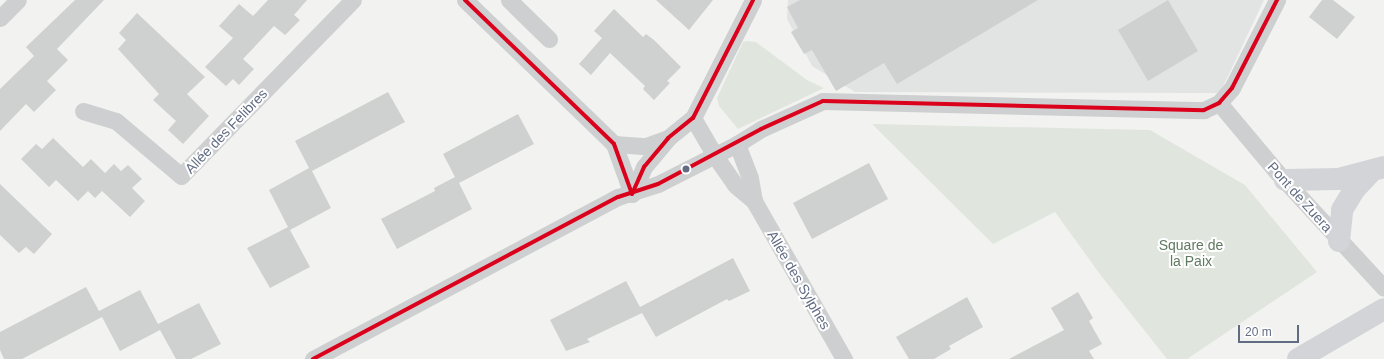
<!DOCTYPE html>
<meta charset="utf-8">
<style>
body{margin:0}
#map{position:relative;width:1384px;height:359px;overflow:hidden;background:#f2f3f0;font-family:Arial,sans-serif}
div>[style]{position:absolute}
.built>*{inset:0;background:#e2e3e3}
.green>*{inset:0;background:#e0e6de}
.building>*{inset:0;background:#cfd0d0}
.street>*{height:17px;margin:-8.5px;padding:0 8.5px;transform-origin:8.5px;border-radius:8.5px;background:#cecfd0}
.primary>*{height:22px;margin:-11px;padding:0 11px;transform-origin:11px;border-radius:11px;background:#d2d4d7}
.bus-1>*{height:4px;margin:-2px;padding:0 2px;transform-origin:2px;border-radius:2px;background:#db001b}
.dots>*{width:11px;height:11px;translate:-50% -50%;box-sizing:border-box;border:2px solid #fff;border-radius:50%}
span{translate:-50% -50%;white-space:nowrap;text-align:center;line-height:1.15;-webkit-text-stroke:4px #fff;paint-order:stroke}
.street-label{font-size:14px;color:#616c83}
.park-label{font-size:14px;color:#607961}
.scale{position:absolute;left:1238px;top:325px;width:61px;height:18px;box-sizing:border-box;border:2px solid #616c83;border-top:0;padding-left:5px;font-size:12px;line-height:14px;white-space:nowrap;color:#616c83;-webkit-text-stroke:3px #fff;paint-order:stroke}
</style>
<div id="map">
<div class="built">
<div style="clip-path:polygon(788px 0,1264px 0,1220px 93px,855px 92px,812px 66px,787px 19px)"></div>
</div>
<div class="green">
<div style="clip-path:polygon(746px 41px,756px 42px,807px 80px,824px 88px,738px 129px,719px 106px,717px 98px,743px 42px)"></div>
<div style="clip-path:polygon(872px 124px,1150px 130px,1245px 185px,1317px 272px,1187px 359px,1167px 359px,1102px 277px,1055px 212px,993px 244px)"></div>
</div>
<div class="building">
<div style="clip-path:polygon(75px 0,104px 0,57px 49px,68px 60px,47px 81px,56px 90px,34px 112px,26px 104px,0 131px,0 89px,34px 56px,26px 47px)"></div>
<div style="clip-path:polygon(268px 0,307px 0,294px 15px,300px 20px,285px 35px,274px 26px,243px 59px,254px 69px,239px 85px,233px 79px,226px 86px,205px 67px,233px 38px,219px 26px,239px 4px,253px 16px)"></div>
<div style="clip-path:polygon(656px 0,713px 0,689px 30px)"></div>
<div style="clip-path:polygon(800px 0,1038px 0,897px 84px,884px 63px,836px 91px,812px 50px,804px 54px,791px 32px,798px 28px,787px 7px)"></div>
<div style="clip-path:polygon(1168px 0,1198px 51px,1148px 81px,1118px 30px)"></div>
<div style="clip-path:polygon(1322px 0,1333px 0,1355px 17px,1337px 39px,1309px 17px)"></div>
<div style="clip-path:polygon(614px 9px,643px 37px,646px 34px,654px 40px,681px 67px,667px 81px,670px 83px,654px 100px,643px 89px,645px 86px,610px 53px,591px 75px,579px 64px,602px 38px,594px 31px)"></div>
<div style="clip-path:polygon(137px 13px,205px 77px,187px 94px,209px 116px,183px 144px,168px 130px,176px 121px,153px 100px,159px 94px,118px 49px,126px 40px,119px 33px)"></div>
<div style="clip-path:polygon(388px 92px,405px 122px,312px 171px,331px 208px,290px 230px,310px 267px,270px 288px,247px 248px,288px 227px,269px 190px,309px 168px,295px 141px)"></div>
<div style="clip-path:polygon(518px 114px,534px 144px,459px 183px,472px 209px,397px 249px,381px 219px,435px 191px,434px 188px,455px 177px,443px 154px)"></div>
<div style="clip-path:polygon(53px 138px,83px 167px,91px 159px,105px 173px,114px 164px,121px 171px,128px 165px,142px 179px,132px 188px,145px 201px,130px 217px,102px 191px,95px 198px,88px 191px,78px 201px,56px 180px,49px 187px,21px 159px,36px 144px,42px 149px)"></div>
<div style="clip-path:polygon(869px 163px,888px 199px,812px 239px,793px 203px)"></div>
<div style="clip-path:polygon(0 184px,52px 234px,34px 254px,26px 247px,19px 253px,0 235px)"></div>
<div style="clip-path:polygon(733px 258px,750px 291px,729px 301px,727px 299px,656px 337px,642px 313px,587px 339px,590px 342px,566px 351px,550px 320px,626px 281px,640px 307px)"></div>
<div style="clip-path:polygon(86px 287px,99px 311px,140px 290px,158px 324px,199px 303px,221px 344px,191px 359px,176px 359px,160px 330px,120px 351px,102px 317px,22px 359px,4px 359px,0 350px,0 332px)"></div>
<div style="clip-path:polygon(1078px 292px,1093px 318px,1089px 321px,1102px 344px,1089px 351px,1094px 359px,1009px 359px,1064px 330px,1051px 308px)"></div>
<div style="clip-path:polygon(967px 297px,983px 327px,949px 346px,951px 349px,934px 359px,909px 359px,896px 337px)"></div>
</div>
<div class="street">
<div style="left:465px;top:0;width:207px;rotate:44deg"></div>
<div style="left:614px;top:144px;width:53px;rotate:70.2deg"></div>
<div style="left:509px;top:0;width:56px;rotate:44.3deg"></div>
<div style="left:0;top:18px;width:25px;rotate:-45deg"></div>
<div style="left:1219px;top:103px;width:89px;rotate:50deg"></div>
<div style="left:1276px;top:171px;width:159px;rotate:47.3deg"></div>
<div style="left:83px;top:111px;width:34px;rotate:17deg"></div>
<div style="left:116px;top:121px;width:85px;rotate:40.2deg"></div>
<div style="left:181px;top:176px;width:246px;rotate:-45.7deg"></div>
<div style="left:693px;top:118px;width:44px;rotate:59.9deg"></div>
<div style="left:715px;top:156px;width:35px;rotate:55deg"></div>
<div style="left:735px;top:185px;width:25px;rotate:40deg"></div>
<div style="left:614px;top:144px;width:32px;rotate:4deg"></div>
<div style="left:646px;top:146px;width:23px;rotate:-20deg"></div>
<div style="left:737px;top:144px;width:36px;rotate:69deg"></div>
<div style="left:750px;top:178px;width:23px;rotate:80deg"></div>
<div style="left:754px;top:201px;width:182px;rotate:60.3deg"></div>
<div style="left:632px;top:194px;width:30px;rotate:-66deg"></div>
<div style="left:644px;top:167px;width:38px;rotate:-50deg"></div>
<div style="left:668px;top:138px;width:32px;rotate:-39deg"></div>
<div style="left:693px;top:118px;width:132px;rotate:-63deg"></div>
<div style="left:313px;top:359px;width:345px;rotate:-28deg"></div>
<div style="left:618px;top:197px;width:42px;rotate:-18deg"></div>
<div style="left:658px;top:184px;width:89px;rotate:-26.9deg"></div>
<div style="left:737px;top:144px;width:28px;rotate:-32deg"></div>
<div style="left:761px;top:129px;width:68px;rotate:-24.3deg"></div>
<div style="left:823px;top:101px;width:381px;rotate:1.4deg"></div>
<div style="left:1204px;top:110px;width:17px;rotate:-25deg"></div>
<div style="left:1219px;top:103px;width:20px;rotate:-49deg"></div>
<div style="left:1232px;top:88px;width:99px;rotate:-62.9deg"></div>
</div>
<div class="primary">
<div style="left:1285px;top:180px;width:54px;rotate:-1.1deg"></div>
<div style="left:1339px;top:179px;width:47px;rotate:-14.9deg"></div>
<div style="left:1339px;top:241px;width:31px;rotate:-84deg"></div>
<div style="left:1342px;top:210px;width:23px;rotate:-59deg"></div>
<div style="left:1354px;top:190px;width:23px;rotate:-47deg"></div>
<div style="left:1298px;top:359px;width:99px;rotate:-30.2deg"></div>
</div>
<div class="bus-1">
<div style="left:465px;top:0;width:207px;rotate:44deg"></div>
<div style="left:614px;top:144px;width:53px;rotate:70.2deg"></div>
<div style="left:632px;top:194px;width:30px;rotate:-66deg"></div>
<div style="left:644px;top:167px;width:38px;rotate:-50deg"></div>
<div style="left:668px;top:138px;width:32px;rotate:-39deg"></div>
<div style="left:693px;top:118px;width:132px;rotate:-63deg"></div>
<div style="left:313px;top:359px;width:345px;rotate:-28deg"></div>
<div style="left:618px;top:197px;width:42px;rotate:-18deg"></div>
<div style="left:658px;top:184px;width:117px;rotate:-28.1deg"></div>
<div style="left:761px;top:129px;width:68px;rotate:-24.3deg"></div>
<div style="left:823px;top:101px;width:381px;rotate:1.4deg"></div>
<div style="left:1204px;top:110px;width:17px;rotate:-25deg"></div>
<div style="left:1219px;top:103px;width:20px;rotate:-49deg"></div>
<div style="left:1232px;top:88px;width:99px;rotate:-62.9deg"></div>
</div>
<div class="dots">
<div style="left:686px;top:169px;background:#616c83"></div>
</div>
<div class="street-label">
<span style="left:226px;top:131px;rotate:-46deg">Allée des Felibres</span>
<span style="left:1300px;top:197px;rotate:48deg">Pont de Zuera</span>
<span style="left:799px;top:280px;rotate:60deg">Allée des Sylphes</span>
</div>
<div class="park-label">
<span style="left:1191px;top:253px">Square de<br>la Paix</span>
</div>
<div class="scale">20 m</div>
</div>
